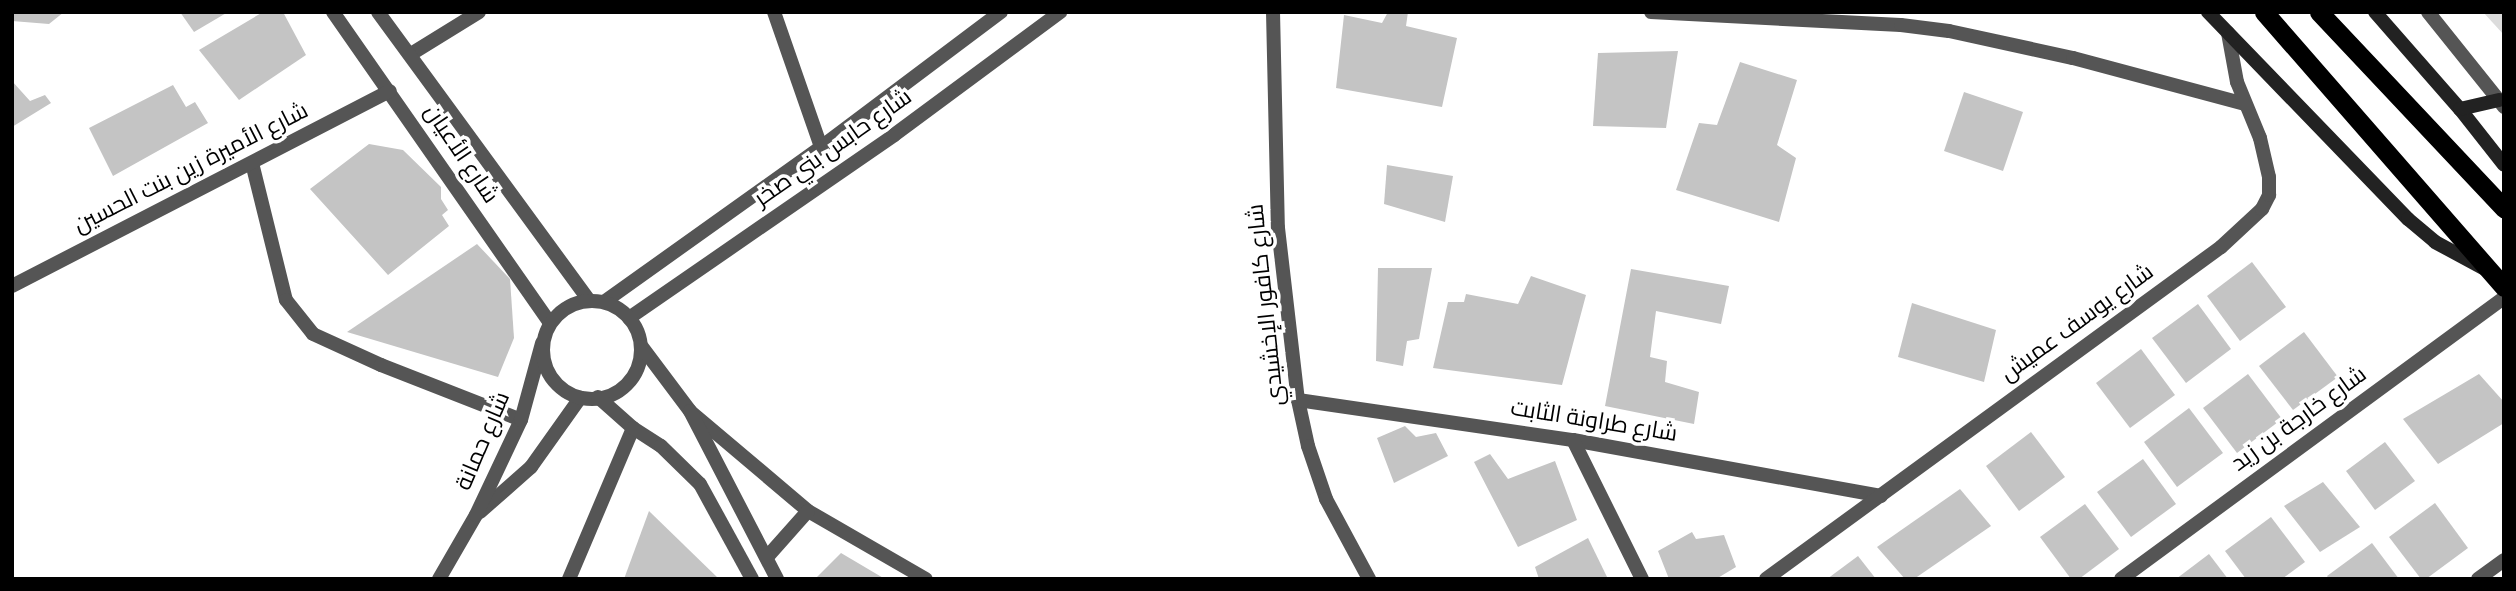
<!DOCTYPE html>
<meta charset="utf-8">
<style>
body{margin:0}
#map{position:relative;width:2516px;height:591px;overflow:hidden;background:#fff;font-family:"Roboto Condensed",Cairo,sans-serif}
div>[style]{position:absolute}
.green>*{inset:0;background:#dcdcdc}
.building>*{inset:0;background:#c4c4c4}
.service>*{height:14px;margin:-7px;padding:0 7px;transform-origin:7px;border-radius:7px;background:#555}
.minor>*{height:14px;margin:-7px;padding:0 7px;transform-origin:7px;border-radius:7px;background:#555}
.tertiary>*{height:14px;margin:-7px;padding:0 7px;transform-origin:7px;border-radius:7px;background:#555}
.tertiary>.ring{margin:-7px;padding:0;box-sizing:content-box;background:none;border:14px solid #555;border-radius:50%}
.secondary>*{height:14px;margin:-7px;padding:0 7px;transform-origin:7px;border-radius:7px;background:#222}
.trunk>*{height:19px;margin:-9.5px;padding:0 9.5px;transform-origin:9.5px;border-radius:9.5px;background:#000}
span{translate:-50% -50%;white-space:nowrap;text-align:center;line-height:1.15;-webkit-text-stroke:7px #fff;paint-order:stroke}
.street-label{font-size:23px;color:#000}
.frame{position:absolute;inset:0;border:14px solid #000;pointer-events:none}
</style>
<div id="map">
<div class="green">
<div style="clip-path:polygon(2483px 12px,2504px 12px,2504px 35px)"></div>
</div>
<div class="building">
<div style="clip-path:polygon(12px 12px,64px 12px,49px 24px,12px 21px)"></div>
<div style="clip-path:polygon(180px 12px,228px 12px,194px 32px)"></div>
<div style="clip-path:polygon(263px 12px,283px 12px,306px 55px,239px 100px,199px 50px)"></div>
<div style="clip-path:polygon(1388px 12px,1408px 12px,1406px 26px,1457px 38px,1442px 107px,1336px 88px,1344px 15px,1382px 23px)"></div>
<div style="clip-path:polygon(1678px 51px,1666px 128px,1593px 126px,1598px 53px)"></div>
<div style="clip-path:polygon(1740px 62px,1797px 80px,1777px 145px,1796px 158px,1779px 222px,1676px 190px,1699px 123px,1717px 125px)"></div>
<div style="clip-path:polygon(12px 81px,30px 101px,45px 95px,51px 103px,12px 127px)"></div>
<div style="clip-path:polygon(173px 85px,186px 107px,195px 102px,208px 123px,113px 176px,89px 128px)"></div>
<div style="clip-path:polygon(1964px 92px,2023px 112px,2003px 171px,1944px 151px)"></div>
<div style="clip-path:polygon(369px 144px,403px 150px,441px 187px,441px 199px,448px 210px,442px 215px,449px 226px,388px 275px,310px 189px)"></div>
<div style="clip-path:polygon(1387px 165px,1453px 176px,1445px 222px,1384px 204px)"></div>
<div style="clip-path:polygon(477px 244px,510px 279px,514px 338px,498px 377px,347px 332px)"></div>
<div style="clip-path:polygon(2252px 262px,2286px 307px,2240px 341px,2207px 296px)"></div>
<div style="clip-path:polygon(1378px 268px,1432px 268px,1419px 339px,1407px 341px,1403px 366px,1376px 361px)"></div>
<div style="clip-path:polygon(1631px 269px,1729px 286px,1721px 324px,1656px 311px,1650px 357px,1667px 361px,1665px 382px,1699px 392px,1694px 424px,1605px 406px)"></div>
<div style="clip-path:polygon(1531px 276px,1586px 295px,1562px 385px,1433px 368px,1448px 302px,1464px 302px,1466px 294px,1518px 304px)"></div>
<div style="clip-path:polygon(1912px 303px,1996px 330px,1984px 382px,1898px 357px)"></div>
<div style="clip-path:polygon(2198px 304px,2231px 349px,2186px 383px,2152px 338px)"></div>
<div style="clip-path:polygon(2304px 332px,2338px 377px,2293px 410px,2259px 366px)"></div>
<div style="clip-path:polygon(2141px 349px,2175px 395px,2130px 428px,2096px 383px)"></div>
<div style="clip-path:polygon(2248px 374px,2282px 419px,2237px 453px,2203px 408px)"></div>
<div style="clip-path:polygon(2479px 374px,2504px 402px,2504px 423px,2438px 464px,2403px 419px)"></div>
<div style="clip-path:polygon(2189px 408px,2223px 453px,2177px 487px,2144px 442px)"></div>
<div style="clip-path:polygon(1405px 426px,1416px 437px,1436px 433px,1448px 456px,1394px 483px,1377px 438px)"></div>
<div style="clip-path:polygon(2031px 432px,2065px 477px,2019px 511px,1986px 466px)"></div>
<div style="clip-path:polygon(2385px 442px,2415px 481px,2375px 510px,2346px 471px)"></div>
<div style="clip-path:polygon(1490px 454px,1508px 479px,1555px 461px,1577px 520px,1518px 547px,1474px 462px)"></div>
<div style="clip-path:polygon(2143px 459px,2176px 504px,2131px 537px,2097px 492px)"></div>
<div style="clip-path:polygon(2323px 482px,2360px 527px,2320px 552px,2284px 506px)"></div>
<div style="clip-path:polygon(1960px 489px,1991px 526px,1914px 579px,1905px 579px,1877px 547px)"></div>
<div style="clip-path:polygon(2435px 503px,2468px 548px,2426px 579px,2421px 579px,2389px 537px)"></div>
<div style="clip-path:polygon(2085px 504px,2119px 549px,2079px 579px,2071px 579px,2040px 537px)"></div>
<div style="clip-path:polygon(649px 511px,719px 579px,624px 579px)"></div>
<div style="clip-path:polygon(2271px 517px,2305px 562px,2282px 579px,2246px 579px,2225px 551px)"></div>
<div style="clip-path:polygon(1692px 532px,1696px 539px,1724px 535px,1736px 567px,1716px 579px,1669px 579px,1658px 551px)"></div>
<div style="clip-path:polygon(1588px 538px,1608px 579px,1539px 579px,1535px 567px)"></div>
<div style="clip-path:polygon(2372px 543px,2399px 579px,2329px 579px,2327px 576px)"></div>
<div style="clip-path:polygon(841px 553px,885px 579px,815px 579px)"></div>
<div style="clip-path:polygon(2209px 554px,2228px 579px,2176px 579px)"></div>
<div style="clip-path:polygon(1858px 556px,1876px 579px,1827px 579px)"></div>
</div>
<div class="service">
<div style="left:2428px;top:12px;width:122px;rotate:51.3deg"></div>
</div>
<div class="minor">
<div style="left:774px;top:12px;width:143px;rotate:70.8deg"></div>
<div style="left:1273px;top:12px;width:216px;rotate:88.7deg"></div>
<div style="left:1278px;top:228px;width:173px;rotate:83.4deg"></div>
<div style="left:1298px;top:400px;width:47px;rotate:77.7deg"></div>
<div style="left:1308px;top:446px;width:56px;rotate:71.2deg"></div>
<div style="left:1326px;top:499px;width:91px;rotate:61.7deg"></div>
<div style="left:1651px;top:12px;width:250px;rotate:3deg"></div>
<div style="left:1901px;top:25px;width:48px;rotate:7.1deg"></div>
<div style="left:1949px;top:31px;width:127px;rotate:12.3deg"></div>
<div style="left:2073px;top:58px;width:178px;rotate:15deg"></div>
<div style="left:411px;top:54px;width:80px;rotate:-31.7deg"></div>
<div style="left:252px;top:163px;width:141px;rotate:76.1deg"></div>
<div style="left:286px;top:300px;width:43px;rotate:51.5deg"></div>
<div style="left:313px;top:334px;width:75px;rotate:24.5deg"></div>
<div style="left:381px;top:365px;width:150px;rotate:21.4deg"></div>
<div style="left:604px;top:302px;width:267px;rotate:-35.5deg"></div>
<div style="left:821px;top:147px;width:225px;rotate:-36.9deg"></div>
<div style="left:629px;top:318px;width:322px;rotate:-34.6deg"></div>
<div style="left:894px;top:135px;width:207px;rotate:-36.5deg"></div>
<div style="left:1298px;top:400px;width:278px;rotate:8.3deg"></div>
<div style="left:1573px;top:440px;width:313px;rotate:10.3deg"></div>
<div style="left:691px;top:412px;width:153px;rotate:40.2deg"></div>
<div style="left:808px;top:511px;width:136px;rotate:30deg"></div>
<div style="left:1573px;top:440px;width:155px;rotate:63.6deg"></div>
<div style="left:480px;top:512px;width:68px;rotate:-41.4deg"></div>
<div style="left:531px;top:467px;width:85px;rotate:-54.6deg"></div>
<div style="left:768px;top:556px;width:60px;rotate:-48.4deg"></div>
<div style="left:439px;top:579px;width:74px;rotate:-60deg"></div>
<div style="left:476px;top:515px;width:105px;rotate:-64.7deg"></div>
<div style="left:521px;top:420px;width:80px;rotate:-74.7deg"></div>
<div style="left:569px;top:579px;width:164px;rotate:-67deg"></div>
<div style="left:1766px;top:579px;width:563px;rotate:-36.12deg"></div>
<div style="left:2221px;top:247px;width:56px;rotate:-42.8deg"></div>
<div style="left:2262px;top:209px;width:16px;rotate:-63deg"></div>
<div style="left:2269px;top:195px;width:18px;rotate:-90deg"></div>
<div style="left:2269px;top:177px;width:40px;rotate:-103deg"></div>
<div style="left:2260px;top:138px;width:61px;rotate:-112.3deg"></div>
<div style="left:2237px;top:82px;width:50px;rotate:-100.4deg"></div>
<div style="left:2121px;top:579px;width:475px;rotate:-36.3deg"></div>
<div style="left:2478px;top:579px;width:32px;rotate:-36deg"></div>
</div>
<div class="tertiary">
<div style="left:333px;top:12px;width:379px;rotate:55.1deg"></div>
<div style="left:378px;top:12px;width:357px;rotate:53.8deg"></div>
<div style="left:12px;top:286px;width:425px;rotate:-27.3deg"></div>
<div class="ring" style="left:543px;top:301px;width:84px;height:84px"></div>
<div style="left:642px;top:347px;width:80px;rotate:53.1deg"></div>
<div style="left:690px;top:411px;width:189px;rotate:62.6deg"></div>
<div style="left:598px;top:397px;width:47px;rotate:41.5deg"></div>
<div style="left:633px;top:428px;width:33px;rotate:33deg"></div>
<div style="left:661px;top:446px;width:54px;rotate:44.3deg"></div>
<div style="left:700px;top:484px;width:108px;rotate:61.3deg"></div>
</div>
<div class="secondary">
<div style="left:2208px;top:12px;width:288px;rotate:46deg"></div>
<div style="left:2408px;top:219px;width:35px;rotate:40deg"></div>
<div style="left:2435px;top:242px;width:57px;rotate:28.4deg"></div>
<div style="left:2375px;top:12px;width:129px;rotate:48.8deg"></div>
<div style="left:2460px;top:109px;width:71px;rotate:51.8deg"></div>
<div style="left:2460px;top:109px;width:40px;rotate:-13deg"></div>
</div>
<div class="trunk">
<div style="left:2264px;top:12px;width:365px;rotate:48.9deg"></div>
<div style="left:2319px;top:12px;width:270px;rotate:46.7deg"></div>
</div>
<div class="street-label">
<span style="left:833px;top:148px;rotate:-35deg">شارع حابس بني صخر</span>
<span style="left:461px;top:154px;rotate:56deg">شارع الأعيان</span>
<span style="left:191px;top:168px;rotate:-27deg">شارع الأميرة زين بنت الحسين</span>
<span style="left:1266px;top:305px;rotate:-96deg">شارع كافور الإخشيدي</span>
<span style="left:2077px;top:323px;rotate:-36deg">شارع يوسف عميش</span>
<span style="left:2299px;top:419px;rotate:-36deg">شارع خارجة بن زيد</span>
<span style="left:1594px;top:421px;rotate:9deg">شارع طراونة الثابت</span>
<span style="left:483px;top:441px;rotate:-67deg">شارع حمانة</span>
</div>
<div class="frame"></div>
</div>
